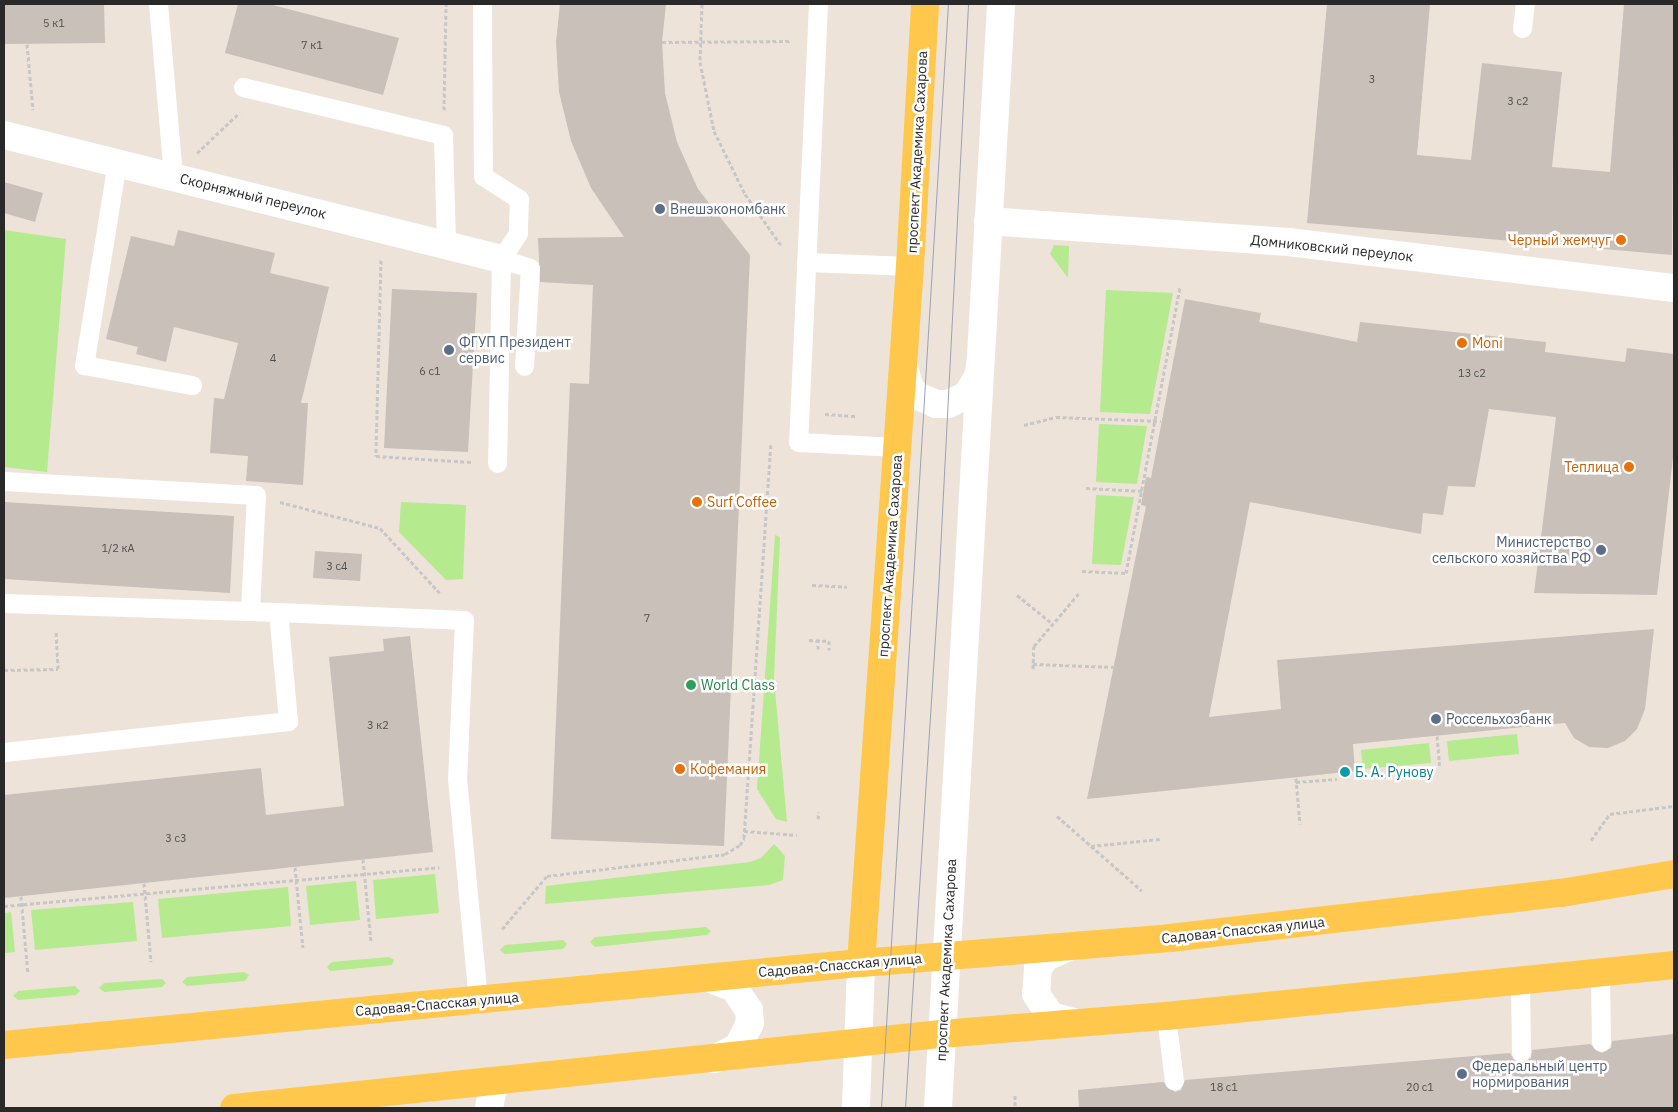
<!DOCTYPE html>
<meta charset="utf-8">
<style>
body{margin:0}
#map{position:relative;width:1678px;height:1112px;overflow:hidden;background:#ede3d9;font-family:"IBM Plex Sans",sans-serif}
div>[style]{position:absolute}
.green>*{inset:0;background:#b5ea8f}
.building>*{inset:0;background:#c8c0b9}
.path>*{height:3px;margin-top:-1.5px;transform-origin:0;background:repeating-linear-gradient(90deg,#c7c7c7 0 4px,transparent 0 6.5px)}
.lane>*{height:19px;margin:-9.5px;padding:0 9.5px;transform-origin:9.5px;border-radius:9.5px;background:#fff}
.street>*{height:28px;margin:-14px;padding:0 14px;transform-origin:14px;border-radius:14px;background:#fff}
.secondary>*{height:28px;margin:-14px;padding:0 14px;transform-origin:14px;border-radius:14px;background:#fff}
.primary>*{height:28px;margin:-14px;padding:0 14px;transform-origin:14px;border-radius:14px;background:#ffc84c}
.tram>*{height:1px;margin:-0.5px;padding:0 0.5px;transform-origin:0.5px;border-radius:0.5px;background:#9ba1b6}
.dots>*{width:14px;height:14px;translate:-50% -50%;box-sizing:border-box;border:2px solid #fff;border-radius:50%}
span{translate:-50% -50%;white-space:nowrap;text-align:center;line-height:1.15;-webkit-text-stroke:5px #fff;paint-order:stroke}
.number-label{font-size:11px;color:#514f4d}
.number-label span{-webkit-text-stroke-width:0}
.street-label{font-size:14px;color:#292929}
.service-label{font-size:14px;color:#4e5e75}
.left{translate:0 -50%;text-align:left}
.right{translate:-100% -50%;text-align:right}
.food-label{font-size:14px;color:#c56008}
.leisure-label{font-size:14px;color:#27864d}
.culture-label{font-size:14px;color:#0d838f}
.frame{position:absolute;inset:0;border:5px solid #292929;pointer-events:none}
</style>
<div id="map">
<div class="green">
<div style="clip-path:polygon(4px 230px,66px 239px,47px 472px,4px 467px)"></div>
<div style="clip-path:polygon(1054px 245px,1069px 246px,1068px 278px,1050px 254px)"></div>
<div style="clip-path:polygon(1106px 290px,1173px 293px,1150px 414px,1100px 412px)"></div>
<div style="clip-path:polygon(1099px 424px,1147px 426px,1137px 484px,1096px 482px)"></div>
<div style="clip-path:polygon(1096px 495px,1134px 497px,1121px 565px,1092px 564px)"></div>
<div style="clip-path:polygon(401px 502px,466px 505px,463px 579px,446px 580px,399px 532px)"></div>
<div style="clip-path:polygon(775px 535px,780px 537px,774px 679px,787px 822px,776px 819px,757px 789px)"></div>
<div style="clip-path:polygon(1517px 734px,1519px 754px,1449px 761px,1447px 741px)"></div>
<div style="clip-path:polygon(1429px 743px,1431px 763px,1363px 769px,1361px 750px)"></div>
<div style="clip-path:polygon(774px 844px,785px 856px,783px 880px,769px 885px,545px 904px,546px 886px,750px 862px,761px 858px)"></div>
<div style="clip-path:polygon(435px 874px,439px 913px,376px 919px,373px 880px)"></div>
<div style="clip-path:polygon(356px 881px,360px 920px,310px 925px,306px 886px)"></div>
<div style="clip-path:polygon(288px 887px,291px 926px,162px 938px,158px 899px)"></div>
<div style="clip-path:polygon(133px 902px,137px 941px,35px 950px,31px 910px)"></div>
<div style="clip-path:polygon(11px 912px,15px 952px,4px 953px,4px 913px)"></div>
<div style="clip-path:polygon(706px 927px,711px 931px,707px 935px,595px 947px,590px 942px,595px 937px)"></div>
<div style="clip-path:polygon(563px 940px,567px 944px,563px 949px,505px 954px,500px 950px,505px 945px)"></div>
<div style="clip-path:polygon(389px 957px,394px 960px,392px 965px,330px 971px,327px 967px,332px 962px)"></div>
<div style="clip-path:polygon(244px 972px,249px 975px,245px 981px,187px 986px,182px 982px,187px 977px)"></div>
<div style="clip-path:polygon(162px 979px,166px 983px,162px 987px,104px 992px,99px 988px,104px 983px)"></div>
<div style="clip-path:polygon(75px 986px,80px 991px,76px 995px,18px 1000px,13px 996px,18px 991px)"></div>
</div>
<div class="building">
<div style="clip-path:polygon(4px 4px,104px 4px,105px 43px,4px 44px)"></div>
<div style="clip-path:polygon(238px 4px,269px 4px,399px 38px,383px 95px,225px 53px)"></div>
<div style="clip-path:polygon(560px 4px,666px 4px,662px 42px,665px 93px,677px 142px,698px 189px,750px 255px,724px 846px,551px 839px,570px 383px,589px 384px,593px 285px,540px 282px,538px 238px,624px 237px,591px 188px,571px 141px,559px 92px,556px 42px)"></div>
<div style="clip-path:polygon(1327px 4px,1430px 4px,1417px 155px,1471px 160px,1482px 63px,1562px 72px,1552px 167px,1610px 172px,1624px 4px,1674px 4px,1672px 255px,1307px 223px)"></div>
<div style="clip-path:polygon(4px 182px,43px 193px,35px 222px,4px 213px)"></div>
<div style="clip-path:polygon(178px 230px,275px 253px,270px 273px,329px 287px,301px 403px,308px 403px,303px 485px,246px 481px,248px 456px,210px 453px,214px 398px,224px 399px,238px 343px,174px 327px,166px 362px,136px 354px,138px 347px,106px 339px,131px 236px,174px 246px)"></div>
<div style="clip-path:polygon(392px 289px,477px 293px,468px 452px,384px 448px)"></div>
<div style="clip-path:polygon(1185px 299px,1261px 313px,1259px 322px,1357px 342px,1360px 322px,1546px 342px,1545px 352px,1625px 362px,1627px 348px,1674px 354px,1674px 449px,1657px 595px,1534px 593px,1556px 417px,1489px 409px,1475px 487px,1448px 486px,1443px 515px,1423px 513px,1421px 534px,1250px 502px,1209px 717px,1281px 709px,1277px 660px,1654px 629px,1645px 709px,1637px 729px,1625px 741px,1608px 748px,1589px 747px,1574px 738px,1565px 723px,1353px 744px,1355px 771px,1087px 799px,1146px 506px,1141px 505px,1146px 477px,1151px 478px)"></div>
<div style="clip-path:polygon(4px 502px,234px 516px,230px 593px,4px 579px)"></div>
<div style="clip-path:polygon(315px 551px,362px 554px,360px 581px,313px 578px)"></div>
<div style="clip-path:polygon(410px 636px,433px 852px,4px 898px,4px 795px,261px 768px,266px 815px,344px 806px,329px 657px,384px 651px,383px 639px)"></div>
<div style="clip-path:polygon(1674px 1034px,1674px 1108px,1079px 1108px,1078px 1090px,1163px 1082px,1175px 1092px,1181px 1090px,1185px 1080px,1510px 1053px,1515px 1062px,1522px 1063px,1531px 1058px,1532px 1050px,1590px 1044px,1602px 1053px,1611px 1048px,1612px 1041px)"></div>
</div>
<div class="path">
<div style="left:702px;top:4px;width:58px;rotate:92deg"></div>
<div style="left:700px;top:62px;width:70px;rotate:78.5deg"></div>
<div style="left:714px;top:131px;width:70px;rotate:63.8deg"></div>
<div style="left:745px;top:194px;width:62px;rotate:54.8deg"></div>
<div style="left:662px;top:42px;width:129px;rotate:-0.4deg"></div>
<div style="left:27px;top:44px;width:66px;rotate:84.8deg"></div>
<div style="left:444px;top:110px;width:106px;rotate:-88.9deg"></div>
<div style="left:197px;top:153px;width:59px;rotate:-43.6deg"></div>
<div style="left:381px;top:260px;width:196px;rotate:91.5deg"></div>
<div style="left:376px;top:456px;width:95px;rotate:3.6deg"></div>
<div style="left:825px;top:414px;width:32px;rotate:4deg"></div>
<div style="left:1024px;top:425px;width:33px;rotate:-14deg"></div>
<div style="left:1056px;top:417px;width:105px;rotate:2.2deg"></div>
<div style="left:1086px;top:488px;width:58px;rotate:3deg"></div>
<div style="left:280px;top:502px;width:103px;rotate:14.6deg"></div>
<div style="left:380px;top:528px;width:88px;rotate:47.3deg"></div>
<div style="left:1082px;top:571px;width:44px;rotate:2.6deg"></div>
<div style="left:1126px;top:573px;width:291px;rotate:-79.3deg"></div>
<div style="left:812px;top:585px;width:35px;rotate:3deg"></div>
<div style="left:1017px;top:595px;width:46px;rotate:38.9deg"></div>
<div style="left:809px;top:640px;width:20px;rotate:3deg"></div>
<div style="left:829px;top:641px;width:9px;rotate:90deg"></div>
<div style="left:818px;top:649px;width:9px;rotate:-90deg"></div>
<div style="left:1033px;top:664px;width:82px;rotate:2.1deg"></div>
<div style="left:1033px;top:669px;width:23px;rotate:-88deg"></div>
<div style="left:1034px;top:646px;width:71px;rotate:-49.6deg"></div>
<div style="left:4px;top:670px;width:54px;rotate:-1.1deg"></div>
<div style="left:58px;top:669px;width:38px;rotate:-93deg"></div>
<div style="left:1437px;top:736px;width:32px;rotate:85deg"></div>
<div style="left:1296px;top:778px;width:46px;rotate:85deg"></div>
<div style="left:1296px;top:782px;width:41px;rotate:-4.2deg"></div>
<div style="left:1057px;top:816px;width:113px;rotate:41.4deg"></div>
<div style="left:818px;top:819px;width:7px;rotate:-82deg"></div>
<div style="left:744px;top:831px;width:53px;rotate:4.3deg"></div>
<div style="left:1591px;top:840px;width:32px;rotate:-54deg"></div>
<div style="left:1610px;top:814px;width:64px;rotate:-7.1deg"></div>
<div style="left:1091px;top:846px;width:69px;rotate:-5.8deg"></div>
<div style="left:363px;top:859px;width:83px;rotate:84.5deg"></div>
<div style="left:295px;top:867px;width:81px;rotate:84.4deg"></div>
<div style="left:144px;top:883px;width:79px;rotate:84.9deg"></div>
<div style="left:21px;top:896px;width:78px;rotate:84.9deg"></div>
<div style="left:4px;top:906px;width:437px;rotate:-5.1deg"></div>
<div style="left:502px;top:929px;width:70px;rotate:-49.7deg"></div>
<div style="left:547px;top:876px;width:179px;rotate:-7deg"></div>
<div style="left:725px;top:854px;width:17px;rotate:-31deg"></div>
<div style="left:740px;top:845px;width:8px;rotate:-60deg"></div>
<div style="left:744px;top:838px;width:394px;rotate:-86.1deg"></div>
<div style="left:1015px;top:1095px;width:13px;rotate:90deg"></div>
</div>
<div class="lane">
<div style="left:158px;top:4px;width:173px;rotate:85deg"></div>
<div style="left:482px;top:4px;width:172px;rotate:89.7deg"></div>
<div style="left:483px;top:176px;width:43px;rotate:32.6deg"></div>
<div style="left:519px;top:199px;width:34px;rotate:92deg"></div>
<div style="left:518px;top:233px;width:31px;rotate:123deg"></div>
<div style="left:501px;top:259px;width:204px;rotate:91.1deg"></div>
<div style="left:818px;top:4px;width:438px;rotate:92.6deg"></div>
<div style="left:798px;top:442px;width:99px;rotate:2.9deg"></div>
<div style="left:1522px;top:28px;width:24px;rotate:-83deg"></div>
<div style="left:243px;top:87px;width:206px;rotate:13.5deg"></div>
<div style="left:443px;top:135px;width:108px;rotate:88.4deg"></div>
<div style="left:117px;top:162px;width:206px;rotate:99.2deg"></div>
<div style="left:84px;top:365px;width:110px;rotate:10.5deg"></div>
<div style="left:501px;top:259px;width:30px;rotate:17deg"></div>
<div style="left:530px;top:268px;width:98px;rotate:93.5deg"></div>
<div style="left:806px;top:262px;width:104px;rotate:2.2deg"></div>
<div style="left:4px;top:481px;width:252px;rotate:3.2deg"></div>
<div style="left:256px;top:495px;width:116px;rotate:93deg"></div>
<div style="left:4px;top:603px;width:274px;rotate:1.9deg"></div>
<div style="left:4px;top:752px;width:286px;rotate:-6.2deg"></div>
<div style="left:288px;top:721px;width:109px;rotate:-95.2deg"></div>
<div style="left:278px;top:612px;width:186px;rotate:2.5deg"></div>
<div style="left:464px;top:620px;width:158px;rotate:92.5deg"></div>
<div style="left:457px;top:778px;width:223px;rotate:84.6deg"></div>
<div style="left:1600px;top:974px;width:68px;rotate:89.2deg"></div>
<div style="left:1520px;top:982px;width:70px;rotate:89.2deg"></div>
<div style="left:1166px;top:1016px;width:65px;rotate:83deg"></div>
</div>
<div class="street">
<div style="left:4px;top:135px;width:512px;rotate:14.01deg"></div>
<div style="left:988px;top:221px;width:301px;rotate:4deg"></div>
<div style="left:1288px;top:242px;width:389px;rotate:6.8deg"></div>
<div style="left:904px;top:366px;width:21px;rotate:76deg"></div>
<div style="left:909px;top:386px;width:11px;rotate:52deg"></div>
<div style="left:916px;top:395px;width:22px;rotate:24deg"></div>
<div style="left:936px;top:404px;width:12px"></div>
<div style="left:948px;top:404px;width:21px;rotate:-25deg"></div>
<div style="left:967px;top:395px;width:21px;rotate:-59deg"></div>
<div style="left:978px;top:377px;width:11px;rotate:-80deg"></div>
<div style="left:489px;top:1108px;width:26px;rotate:-79deg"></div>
</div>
<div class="secondary">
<div style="left:1071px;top:946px;width:27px;rotate:156deg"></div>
<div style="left:1046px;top:957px;width:14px;rotate:126deg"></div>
<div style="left:1038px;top:968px;width:26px;rotate:94deg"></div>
<div style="left:1036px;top:994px;width:27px;rotate:56deg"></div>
<div style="left:1051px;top:1016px;width:27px;rotate:15deg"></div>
<div style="left:708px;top:978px;width:28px;rotate:21deg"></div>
<div style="left:734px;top:988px;width:27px;rotate:56deg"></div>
<div style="left:749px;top:1010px;width:13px;rotate:86deg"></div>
<div style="left:750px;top:1023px;width:27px;rotate:117deg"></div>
<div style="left:738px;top:1047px;width:27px;rotate:153deg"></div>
<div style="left:856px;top:1108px;width:145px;rotate:-88deg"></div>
<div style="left:938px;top:1108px;width:1106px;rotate:-86.73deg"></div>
</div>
<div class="primary">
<div style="left:861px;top:963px;width:699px;rotate:-85.98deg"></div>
<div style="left:910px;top:266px;width:262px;rotate:-86.7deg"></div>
<div style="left:4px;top:1045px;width:861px;rotate:-5.47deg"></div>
<div style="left:861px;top:963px;width:310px;rotate:-4.6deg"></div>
<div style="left:1170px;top:938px;width:394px;rotate:-6.6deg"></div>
<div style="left:1561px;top:893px;width:115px;rotate:-9.5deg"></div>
<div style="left:234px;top:1108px;width:711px;rotate:-5.98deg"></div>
<div style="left:941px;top:1034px;width:226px;rotate:-4.6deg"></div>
<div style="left:1166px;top:1016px;width:511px;rotate:-5.73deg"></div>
</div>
<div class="tram">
<div style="left:881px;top:1108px;width:1106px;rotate:-86.53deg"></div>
<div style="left:905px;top:1108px;width:518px;rotate:-86.35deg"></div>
<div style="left:938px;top:591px;width:588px;rotate:-87.07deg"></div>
</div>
<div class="dots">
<div style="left:660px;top:209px;background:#5c6f8a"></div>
<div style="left:1621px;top:240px;background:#e8710a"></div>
<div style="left:1462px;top:343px;background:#e8710a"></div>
<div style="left:449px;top:350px;background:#5c6f8a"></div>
<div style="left:1629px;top:467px;background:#e8710a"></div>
<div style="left:697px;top:502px;background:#e8710a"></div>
<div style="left:1601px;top:550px;background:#5c6f8a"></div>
<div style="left:691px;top:685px;background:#2e9e5b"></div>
<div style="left:1436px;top:719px;background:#5c6f8a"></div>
<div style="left:680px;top:769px;background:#e8710a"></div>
<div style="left:1345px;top:772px;background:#0f9aa8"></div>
<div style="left:1462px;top:1074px;background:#5c6f8a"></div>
</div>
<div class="number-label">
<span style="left:54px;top:23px">5 к1</span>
<span style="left:312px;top:45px">7 к1</span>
<span style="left:1372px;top:79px">3</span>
<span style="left:1518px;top:101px">3 с2</span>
<span style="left:273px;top:358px">4</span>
<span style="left:430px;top:371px">6 с1</span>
<span style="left:1472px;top:373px">13 с2</span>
<span style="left:118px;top:548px">1/2 кА</span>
<span style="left:337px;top:566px">3 с4</span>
<span style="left:647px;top:618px">7</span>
<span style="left:378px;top:725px">3 к2</span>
<span style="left:176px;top:838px">3 с3</span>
<span style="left:1224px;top:1087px">18 с1</span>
<span style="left:1420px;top:1087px">20 с1</span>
</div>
<div class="street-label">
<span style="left:917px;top:152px;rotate:-87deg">проспект Академика Сахарова</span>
<span style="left:253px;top:196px;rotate:14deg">Скорняжный переулок</span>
<span style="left:1332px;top:248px;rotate:6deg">Домниковский переулок</span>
<span style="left:890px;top:556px;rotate:-86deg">проспект Академика Сахарова</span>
<span style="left:1243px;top:930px;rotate:-6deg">Садовая-Спасская улица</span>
<span style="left:946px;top:960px;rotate:-87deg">проспект Академика Сахарова</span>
<span style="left:840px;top:965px;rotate:-5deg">Садовая-Спасская улица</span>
<span style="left:437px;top:1004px;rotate:-5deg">Садовая-Спасская улица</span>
</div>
<div class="service-label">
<span class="left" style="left:670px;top:209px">Внешэкономбанк</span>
<span class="left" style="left:459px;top:350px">ФГУП Президент<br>сервис</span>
<span class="right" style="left:1591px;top:550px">Министерство<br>сельского хозяйства РФ</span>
<span class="left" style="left:1446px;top:719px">Россельхозбанк</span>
<span class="left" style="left:1472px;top:1074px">Федеральный центр<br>нормирования</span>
</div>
<div class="food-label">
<span class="right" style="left:1611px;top:240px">Черный жемчуг</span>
<span class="left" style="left:1472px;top:343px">Moni</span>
<span class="right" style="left:1619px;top:467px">Теплица</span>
<span class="left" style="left:707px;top:502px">Surf Coffee</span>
<span class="left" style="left:690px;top:769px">Кофемания</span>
</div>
<div class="leisure-label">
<span class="left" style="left:701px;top:685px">World Class</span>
</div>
<div class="culture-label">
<span class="left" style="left:1355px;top:772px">Б. А. Рунову</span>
</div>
<div class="frame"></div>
</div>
